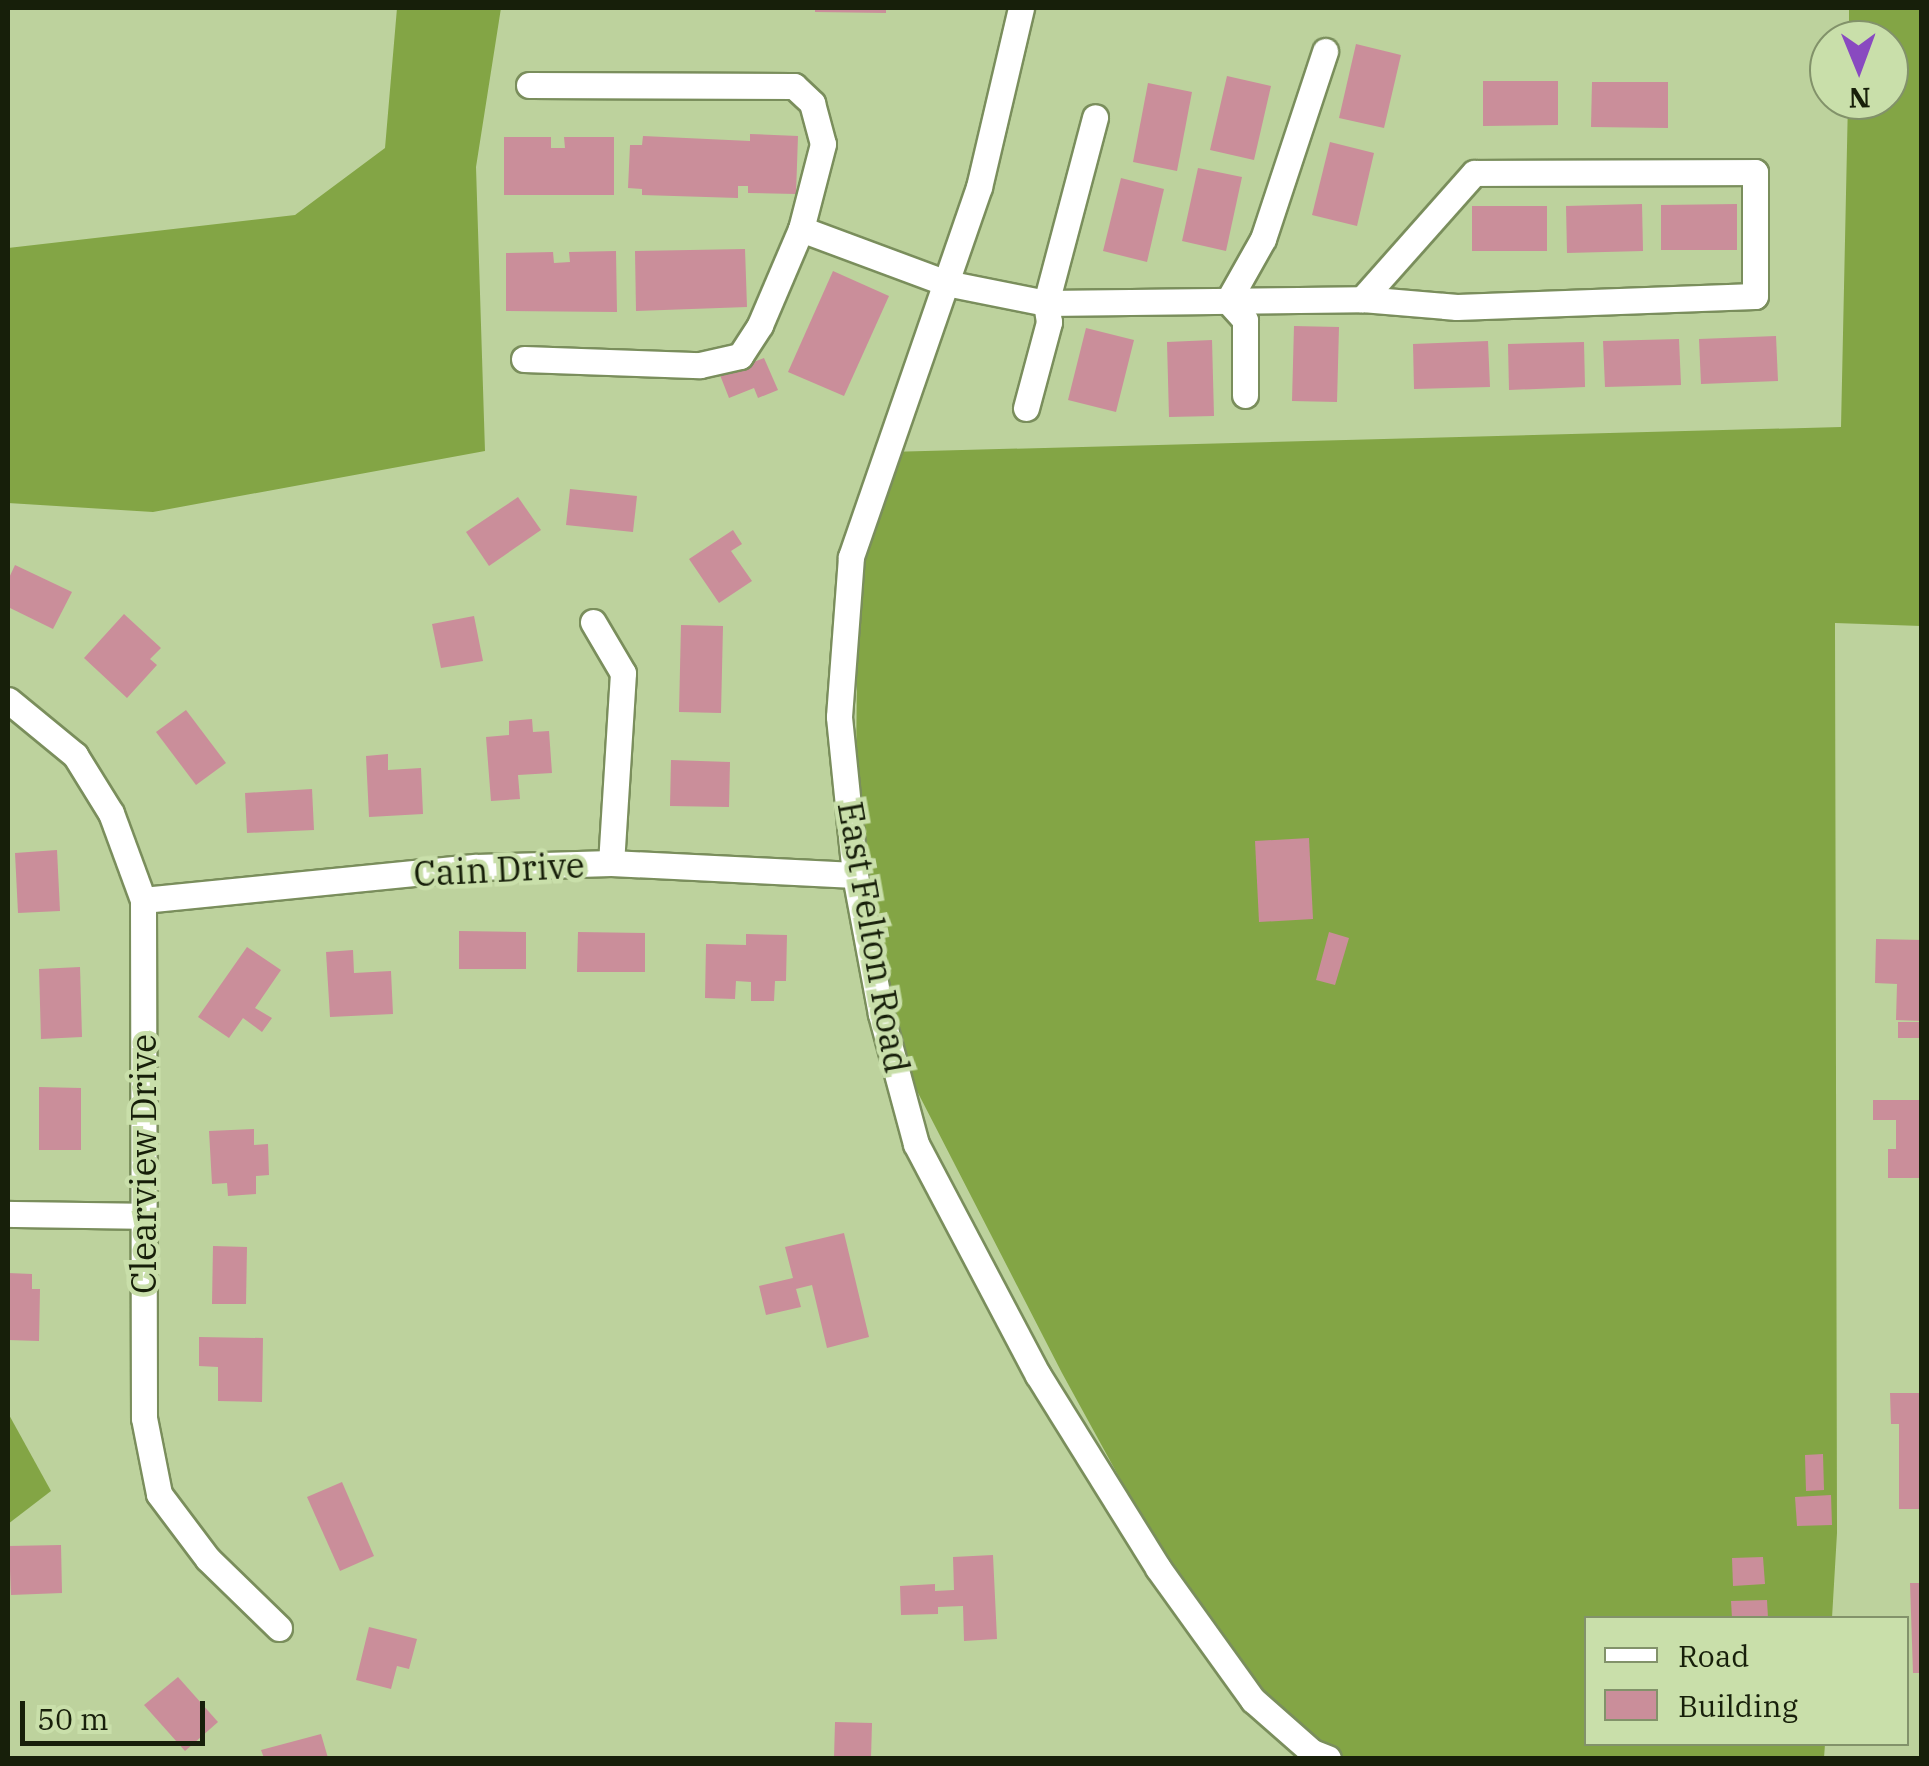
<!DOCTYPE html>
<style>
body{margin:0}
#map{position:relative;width:1929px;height:1766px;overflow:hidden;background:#bdd29d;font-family:"IBM Plex Serif",serif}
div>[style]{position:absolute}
.forest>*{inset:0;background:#83a545}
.building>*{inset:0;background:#ca8e9a}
.roads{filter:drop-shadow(2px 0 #7a8e5c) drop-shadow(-2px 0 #7a8e5c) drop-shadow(0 2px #7a8e5c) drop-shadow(0 -2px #7a8e5c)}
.minor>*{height:25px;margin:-12.5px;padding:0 12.5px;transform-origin:12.5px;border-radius:12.5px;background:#fff}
span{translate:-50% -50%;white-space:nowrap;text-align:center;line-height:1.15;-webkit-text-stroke:9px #c9dfaa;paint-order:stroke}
.street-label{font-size:35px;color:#171f0a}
.frame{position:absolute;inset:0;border:10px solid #171f0a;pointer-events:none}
.legend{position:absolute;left:1584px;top:1616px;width:325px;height:130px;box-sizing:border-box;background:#c9dfaa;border:2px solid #82926a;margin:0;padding:12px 18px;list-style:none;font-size:30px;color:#171f0a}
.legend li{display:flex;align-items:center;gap:20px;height:50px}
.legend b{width:50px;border:2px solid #82926a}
.north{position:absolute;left:1809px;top:20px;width:100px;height:100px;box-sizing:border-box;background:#c9dfaa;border:2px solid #82926a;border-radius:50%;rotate:179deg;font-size:28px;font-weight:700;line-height:40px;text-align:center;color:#171f0a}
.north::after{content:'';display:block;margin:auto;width:35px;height:45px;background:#894ac0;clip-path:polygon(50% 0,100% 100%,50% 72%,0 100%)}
.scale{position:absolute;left:20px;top:1701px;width:185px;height:45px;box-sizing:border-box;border:5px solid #171f0a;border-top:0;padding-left:12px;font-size:30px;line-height:35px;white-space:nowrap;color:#171f0a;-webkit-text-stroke:8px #c9dfaa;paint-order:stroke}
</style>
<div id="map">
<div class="forest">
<div style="clip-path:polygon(397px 8px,501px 8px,476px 167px,485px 451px,153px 512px,8px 503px,8px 248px,295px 215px,385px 148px)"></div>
<div style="clip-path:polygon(1849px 8px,1921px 8px,1921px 626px,1835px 623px,1837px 1533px,1832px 1618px,1586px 1618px,1586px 1744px,1825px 1744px,1824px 1758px,1334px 1758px,1278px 1722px,1198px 1621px,1062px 1373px,899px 1056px,855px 875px,858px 570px,888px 452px,1841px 427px,1848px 100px,1889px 100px,1889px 40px,1849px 40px)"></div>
<div style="clip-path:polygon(8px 1413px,51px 1491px,8px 1524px)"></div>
</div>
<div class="building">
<div style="clip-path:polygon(815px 8px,886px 8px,886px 13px,815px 12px)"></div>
<div style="clip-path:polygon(1356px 44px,1401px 55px,1384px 128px,1339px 118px)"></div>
<div style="clip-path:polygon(1227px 76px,1271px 86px,1254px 160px,1210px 150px)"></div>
<div style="clip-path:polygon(1483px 81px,1558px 81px,1558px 125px,1483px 126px)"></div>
<div style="clip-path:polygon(1592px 82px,1668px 82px,1668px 128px,1591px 127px)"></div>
<div style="clip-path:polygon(1148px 83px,1192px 92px,1177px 171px,1133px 162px)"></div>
<div style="clip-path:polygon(750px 134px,798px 136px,796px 194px,748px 193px,748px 186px,738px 186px,738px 198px,642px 195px,642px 189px,628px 188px,630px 145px,642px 145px,643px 136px,750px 141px)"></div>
<div style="clip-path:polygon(504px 137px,551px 137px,551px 148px,565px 148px,564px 137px,614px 137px,614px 195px,504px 195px)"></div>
<div style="clip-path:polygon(1330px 142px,1374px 153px,1357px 226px,1312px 215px)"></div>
<div style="clip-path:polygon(1198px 168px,1242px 177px,1226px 251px,1182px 241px)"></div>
<div style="clip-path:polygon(1121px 178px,1164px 189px,1147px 262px,1103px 251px)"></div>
<div style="clip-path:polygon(1642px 204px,1643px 251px,1567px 253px,1566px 206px)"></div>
<div style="clip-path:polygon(1737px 204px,1737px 250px,1661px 250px,1661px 205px)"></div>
<div style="clip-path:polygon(1472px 206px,1547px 206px,1547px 251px,1472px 251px)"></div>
<div style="clip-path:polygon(745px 249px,747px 307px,636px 311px,635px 251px)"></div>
<div style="clip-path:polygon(616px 251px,617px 312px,506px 311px,506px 253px,553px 252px,554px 263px,570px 262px,569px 252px)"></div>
<div style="clip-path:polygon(833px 271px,889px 296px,844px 396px,788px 372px)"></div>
<div style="clip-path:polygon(1294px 326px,1339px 327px,1337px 402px,1292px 401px)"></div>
<div style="clip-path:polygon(1086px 328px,1134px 340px,1116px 412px,1068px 400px)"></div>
<div style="clip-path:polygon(1776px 336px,1778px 381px,1701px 384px,1699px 339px)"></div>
<div style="clip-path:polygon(1679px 339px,1681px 385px,1605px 387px,1603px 341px)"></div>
<div style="clip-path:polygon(1212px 340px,1214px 416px,1169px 417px,1167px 342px)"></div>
<div style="clip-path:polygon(1488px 341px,1490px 387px,1414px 389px,1413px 344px)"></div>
<div style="clip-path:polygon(1584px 342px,1585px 387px,1509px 390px,1508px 344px)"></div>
<div style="clip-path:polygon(764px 358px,778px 390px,758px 398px,754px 388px,729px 398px,720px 375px)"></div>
<div style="clip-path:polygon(570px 489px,637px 496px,633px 532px,566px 525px)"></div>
<div style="clip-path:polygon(518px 497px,541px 530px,489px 566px,466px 532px)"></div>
<div style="clip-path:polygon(733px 530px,742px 544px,731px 551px,752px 581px,719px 603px,689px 559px)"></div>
<div style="clip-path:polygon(15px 565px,72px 592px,53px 629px,8px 607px,8px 580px)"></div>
<div style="clip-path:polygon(124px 614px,161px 648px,150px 659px,157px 665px,127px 698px,84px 658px)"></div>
<div style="clip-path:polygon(474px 616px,483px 661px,441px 668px,432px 624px)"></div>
<div style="clip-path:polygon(681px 625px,723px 626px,721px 713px,679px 712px)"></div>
<div style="clip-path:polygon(186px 710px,226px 763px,196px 785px,156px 732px)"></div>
<div style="clip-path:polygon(532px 719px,533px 732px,549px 731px,552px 773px,518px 775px,520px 799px,491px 801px,486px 737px,509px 735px,509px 721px)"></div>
<div style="clip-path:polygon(388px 754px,388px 770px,421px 768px,423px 814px,369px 817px,366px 756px)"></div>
<div style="clip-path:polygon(671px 760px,730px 762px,729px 807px,670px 806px)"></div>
<div style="clip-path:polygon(312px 789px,314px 830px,247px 833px,245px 793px)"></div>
<div style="clip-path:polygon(1309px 838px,1313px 919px,1259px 922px,1255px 841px)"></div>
<div style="clip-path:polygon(57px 850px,60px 911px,18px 913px,15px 853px)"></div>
<div style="clip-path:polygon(459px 931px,526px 932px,526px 969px,459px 969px)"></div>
<div style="clip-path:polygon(578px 932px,645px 933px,645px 972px,577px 972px)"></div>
<div style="clip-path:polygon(1329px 932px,1349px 938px,1335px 985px,1316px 980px)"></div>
<div style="clip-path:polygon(746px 934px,787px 935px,786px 981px,775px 981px,774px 1001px,751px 1001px,751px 982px,736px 981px,735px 999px,705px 998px,706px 944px,746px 945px)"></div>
<div style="clip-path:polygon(1876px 939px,1922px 940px,1922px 1021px,1896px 1020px,1897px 984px,1875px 983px)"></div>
<div style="clip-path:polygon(247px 947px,281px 970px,255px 1008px,272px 1018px,262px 1032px,243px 1018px,229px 1038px,198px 1017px)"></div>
<div style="clip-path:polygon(353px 950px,354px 973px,391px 971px,393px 1014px,330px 1017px,326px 952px)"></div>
<div style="clip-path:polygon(80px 967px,82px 1037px,41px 1039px,39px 969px)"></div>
<div style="clip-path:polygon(1898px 1022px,1922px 1022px,1922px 1038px,1898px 1038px)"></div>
<div style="clip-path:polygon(39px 1087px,81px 1088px,81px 1150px,39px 1150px)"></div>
<div style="clip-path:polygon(1873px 1100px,1922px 1100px,1922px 1178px,1888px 1178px,1888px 1149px,1896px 1149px,1896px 1120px,1873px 1120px)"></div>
<div style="clip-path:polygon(254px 1129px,254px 1145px,268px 1144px,269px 1175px,256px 1176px,256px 1194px,228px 1196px,227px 1183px,212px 1184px,209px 1131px)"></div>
<div style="clip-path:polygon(844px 1233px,869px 1337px,827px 1348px,812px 1285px,796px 1289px,801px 1307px,766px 1315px,759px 1286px,793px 1278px,785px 1247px)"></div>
<div style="clip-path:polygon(213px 1246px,247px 1247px,246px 1304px,212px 1304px)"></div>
<div style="clip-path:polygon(8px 1273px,32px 1274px,32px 1289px,40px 1289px,39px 1341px,8px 1340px)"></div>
<div style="clip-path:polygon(199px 1337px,263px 1338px,262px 1402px,218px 1401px,218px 1367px,199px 1366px)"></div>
<div style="clip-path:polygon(1890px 1393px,1922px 1393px,1922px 1509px,1899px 1509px,1899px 1424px,1891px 1424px)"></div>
<div style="clip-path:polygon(1823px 1454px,1824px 1490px,1806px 1491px,1805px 1455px)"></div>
<div style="clip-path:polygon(342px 1482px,374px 1556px,340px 1571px,307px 1497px)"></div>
<div style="clip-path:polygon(1831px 1495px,1832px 1525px,1797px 1526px,1795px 1497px)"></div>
<div style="clip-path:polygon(61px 1545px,62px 1593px,11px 1595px,9px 1546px)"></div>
<div style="clip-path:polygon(993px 1555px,997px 1639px,964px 1641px,963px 1606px,938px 1607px,938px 1614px,901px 1615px,900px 1586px,935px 1584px,935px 1591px,954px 1590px,953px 1557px)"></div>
<div style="clip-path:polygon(1763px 1557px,1765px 1584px,1733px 1586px,1732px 1558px)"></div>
<div style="clip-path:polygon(1910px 1583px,1922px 1583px,1922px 1673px,1913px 1673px)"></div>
<div style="clip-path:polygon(1767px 1600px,1768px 1618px,1732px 1618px,1731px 1601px)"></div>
<div style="clip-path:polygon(369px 1627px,417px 1639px,409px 1669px,397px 1666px,391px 1689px,356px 1680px)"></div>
<div style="clip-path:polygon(178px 1677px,218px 1722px,185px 1751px,144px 1705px)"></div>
<div style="clip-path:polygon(835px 1722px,872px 1723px,871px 1758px,834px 1758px)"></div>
<div style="clip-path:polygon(321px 1734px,328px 1758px,264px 1758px,261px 1750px)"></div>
</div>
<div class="roads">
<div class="minor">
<div style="left:1021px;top:8px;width:184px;rotate:103.2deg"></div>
<div style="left:979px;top:187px;width:392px;rotate:109.1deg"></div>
<div style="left:851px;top:557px;width:160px;rotate:94.3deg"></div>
<div style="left:839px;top:717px;width:159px;rotate:84.2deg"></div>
<div style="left:855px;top:875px;width:141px;rotate:79.4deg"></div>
<div style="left:881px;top:1014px;width:135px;rotate:74.9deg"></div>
<div style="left:916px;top:1144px;width:261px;rotate:62.2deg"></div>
<div style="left:1038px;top:1375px;width:227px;rotate:58.1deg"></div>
<div style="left:1158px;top:1568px;width:163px;rotate:54.3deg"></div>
<div style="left:1253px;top:1700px;width:79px;rotate:41.4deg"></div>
<div style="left:1312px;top:1752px;width:17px;rotate:21deg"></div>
<div style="left:529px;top:85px;width:265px;rotate:0.2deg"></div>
<div style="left:794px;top:86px;width:25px;rotate:43deg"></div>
<div style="left:812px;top:103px;width:42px;rotate:75deg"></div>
<div style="left:823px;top:144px;width:88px;rotate:104.5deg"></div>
<div style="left:801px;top:229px;width:155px;rotate:20.4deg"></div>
<div style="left:946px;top:283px;width:102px;rotate:11.3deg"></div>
<div style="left:1046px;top:303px;width:316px;rotate:-0.7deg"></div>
<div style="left:1362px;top:299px;width:95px;rotate:4.8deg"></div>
<div style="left:1457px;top:307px;width:298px;rotate:-2.1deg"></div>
<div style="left:1755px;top:296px;width:124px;rotate:-90deg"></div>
<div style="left:1755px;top:172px;width:281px;rotate:179.8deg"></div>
<div style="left:1474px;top:173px;width:169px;rotate:131.6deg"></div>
<div style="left:524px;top:359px;width:176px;rotate:2deg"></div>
<div style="left:700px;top:365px;width:41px;rotate:-12.7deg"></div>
<div style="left:740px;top:356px;width:37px;rotate:-57deg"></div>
<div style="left:760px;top:325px;width:104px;rotate:-66.9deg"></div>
<div style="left:1245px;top:395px;width:75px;rotate:-90deg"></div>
<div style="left:1245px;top:320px;width:25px;rotate:-132deg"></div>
<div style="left:1228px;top:301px;width:71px;rotate:-60.6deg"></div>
<div style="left:1263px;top:239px;width:198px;rotate:-71.7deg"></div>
<div style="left:1026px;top:408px;width:89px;rotate:-75deg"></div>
<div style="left:1049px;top:322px;width:19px;rotate:-99deg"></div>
<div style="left:1046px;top:303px;width:192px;rotate:-75.2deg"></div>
<div style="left:593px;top:622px;width:59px;rotate:59.5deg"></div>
<div style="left:623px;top:673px;width:190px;rotate:93.6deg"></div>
<div style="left:8px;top:700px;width:87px;rotate:39.4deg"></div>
<div style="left:75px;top:755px;width:68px;rotate:58.2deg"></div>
<div style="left:111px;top:813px;width:93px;rotate:69.8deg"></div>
<div style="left:143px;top:900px;width:518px;rotate:89.89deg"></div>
<div style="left:144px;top:1418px;width:77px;rotate:78.8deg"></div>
<div style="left:159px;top:1494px;width:81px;rotate:53deg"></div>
<div style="left:208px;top:1559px;width:99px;rotate:44.2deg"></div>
<div style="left:143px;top:900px;width:335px;rotate:-5.7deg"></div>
<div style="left:476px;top:867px;width:135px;rotate:-1.7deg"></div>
<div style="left:611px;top:863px;width:244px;rotate:2.8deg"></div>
<div style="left:8px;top:1214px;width:135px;rotate:0.8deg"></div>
</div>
</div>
<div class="street-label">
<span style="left:499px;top:869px;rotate:-3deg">Cain Drive</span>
<span style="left:874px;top:937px;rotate:80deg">East Felton Road</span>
<span style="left:143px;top:1164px;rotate:-90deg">Clearview Drive</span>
</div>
<div class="frame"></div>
<ul class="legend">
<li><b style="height:12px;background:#fff"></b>Road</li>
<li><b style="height:28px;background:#ca8e9a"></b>Building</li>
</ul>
<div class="north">N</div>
<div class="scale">50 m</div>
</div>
